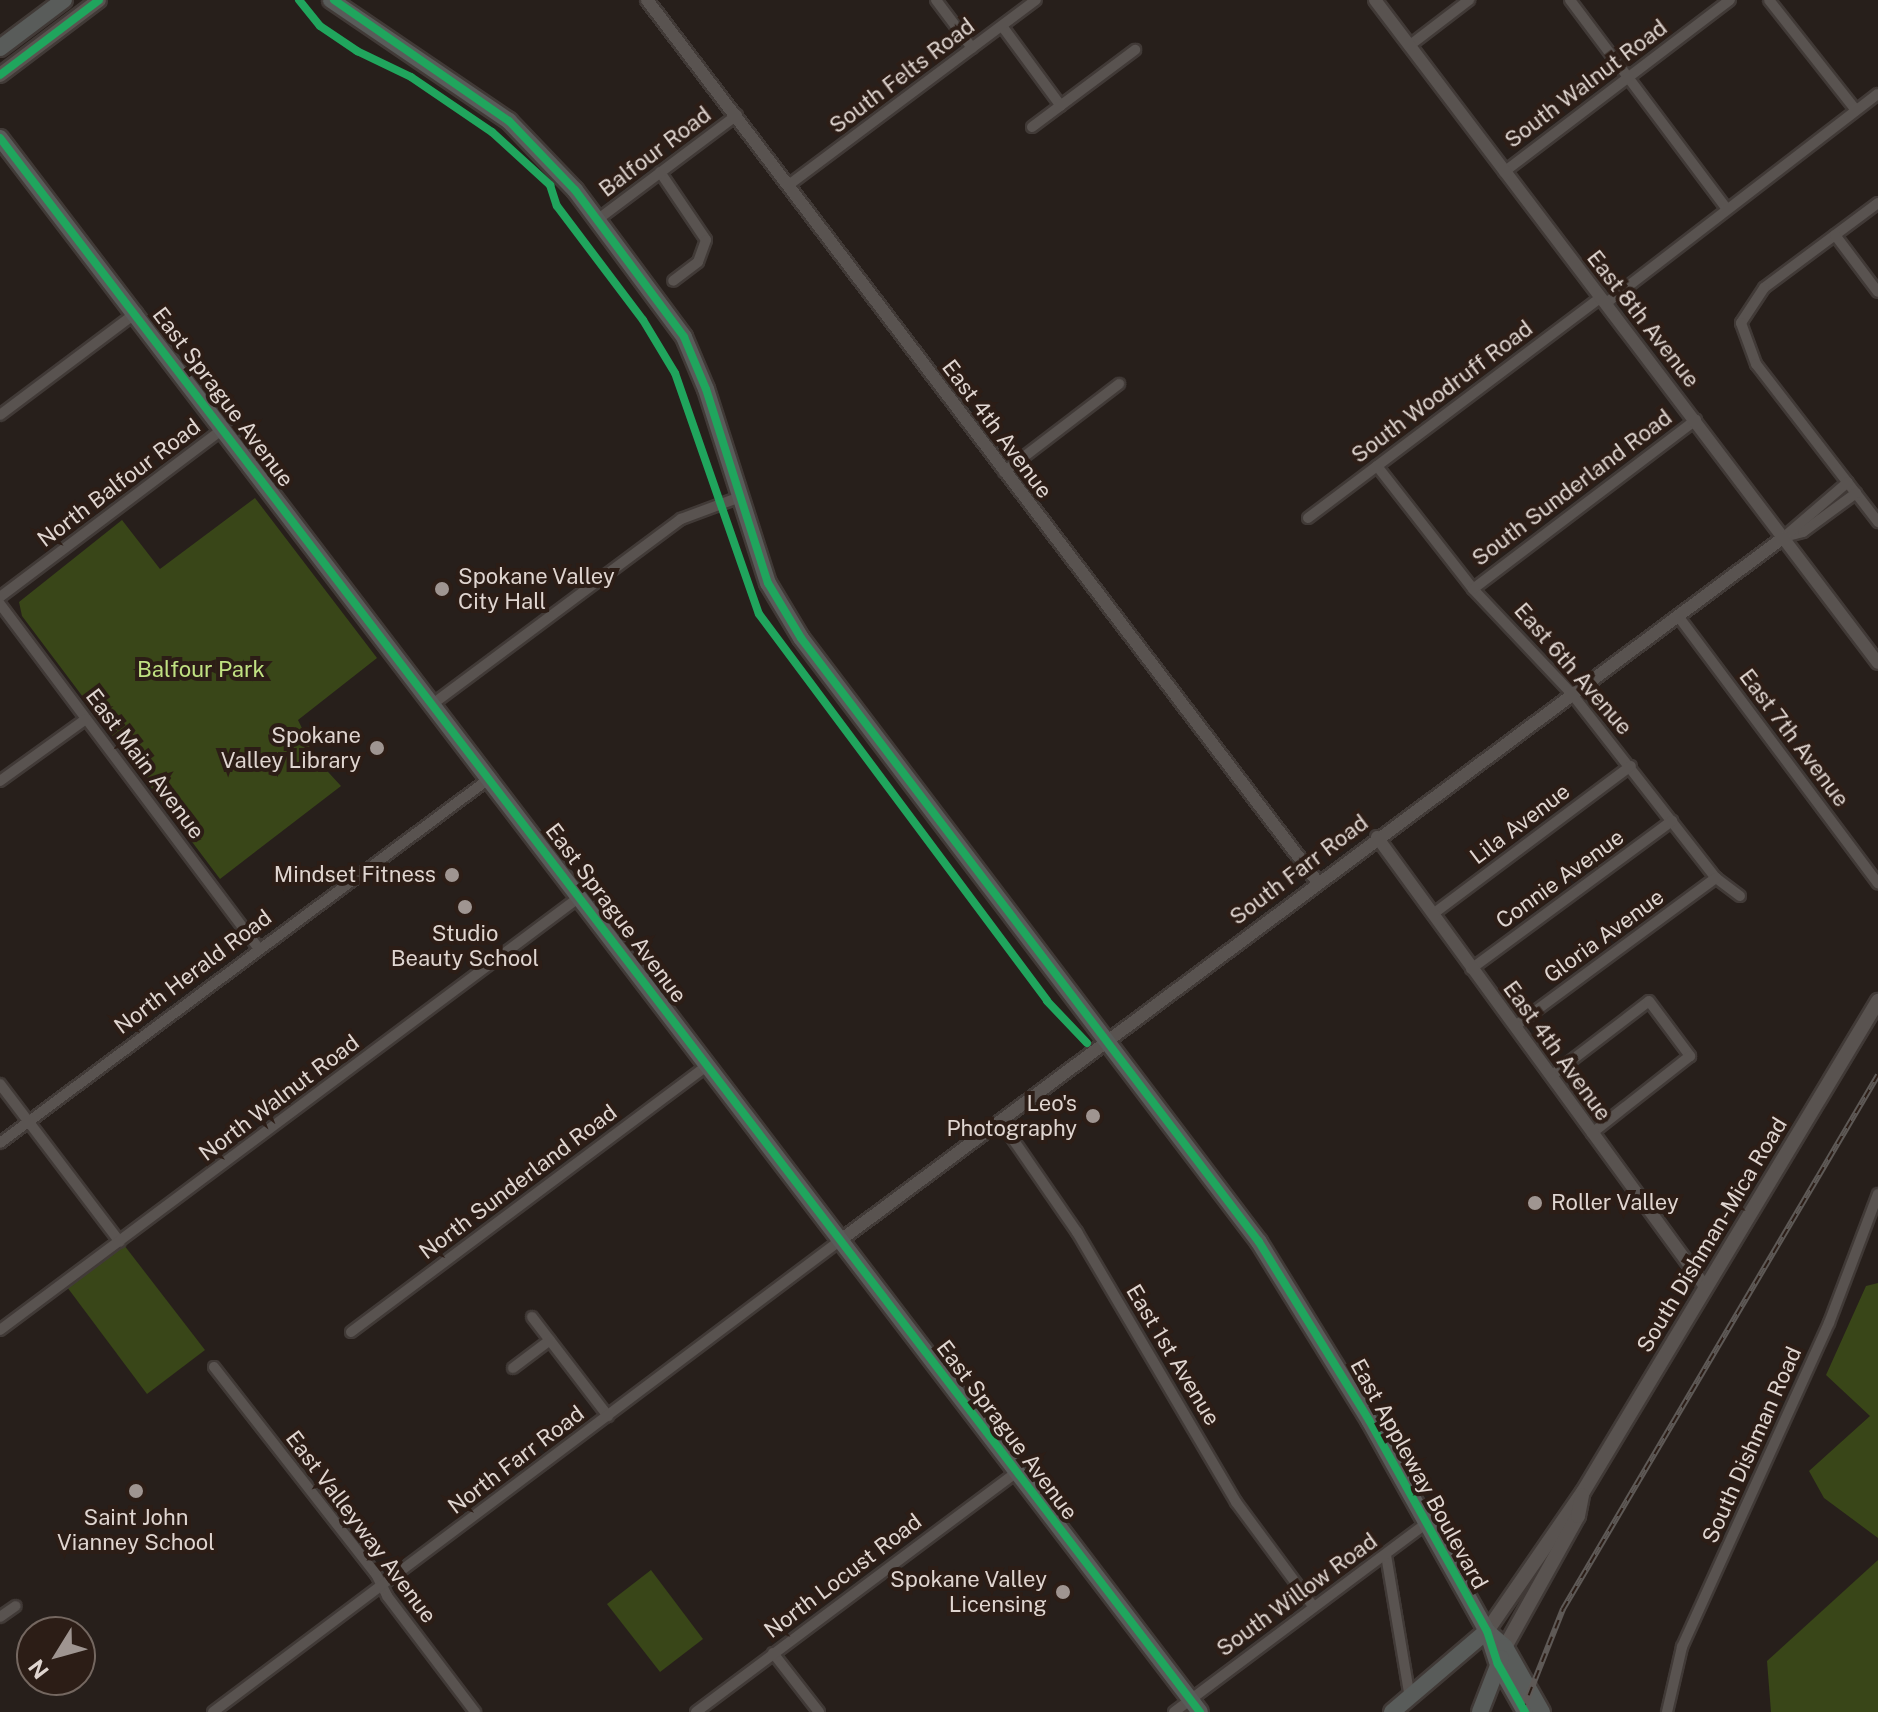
<!DOCTYPE html>
<style>
body{margin:0}
#map{position:relative;width:1878px;height:1712px;overflow:hidden;background:#271f1b;font-family:"Public Sans",sans-serif}
div>[style]{position:absolute}
.green>*{inset:0;background:#394618}
.roads{filter:drop-shadow(2px 0 #413a37) drop-shadow(-2px 0 #413a37) drop-shadow(0 2px #413a37) drop-shadow(0 -2px #413a37)}
.minor>*{height:10px;margin:-5px;padding:0 5px;transform-origin:5px;border-radius:5px;background:#595350}
.tertiary>*{height:12px;margin:-6px;padding:0 6px;transform-origin:6px;border-radius:6px;background:#595350}
.secondary>*{height:14px;margin:-7px;padding:0 7px;transform-origin:7px;border-radius:7px;background:#595350}
.primary>*{height:16px;margin:-8px;padding:0 8px;transform-origin:8px;border-radius:8px;background:#595c5a}
.rail>*{height:6px;margin-top:-3px;transform-origin:0;background:repeating-linear-gradient(90deg,#2c1d16 0 9px,#5e5956 0 18px);box-sizing:border-box;border-block:2px solid #5e5956}
.cycleway>*{height:8px;margin:-4px;padding:0 4px;transform-origin:4px;border-radius:4px;background:#20a55d}
.dots>*{width:22px;height:22px;translate:-50% -50%;box-sizing:border-box;border:4px solid #2c1d16;border-radius:50%}
span{translate:-50% -50%;white-space:nowrap;text-align:center;line-height:1.15;-webkit-text-stroke:8px #2c1d16;paint-order:stroke}
.street-label{font-size:22px;color:#dfd5d0}
.poi-label{font-size:22px;color:#dfd5d0}
.left{translate:0 -50%;text-align:left}
.right{translate:-100% -50%;text-align:right}
.park-label{font-size:22px;color:#c0e182}
.north{position:absolute;left:16px;top:1616px;width:80px;height:80px;box-sizing:border-box;background:#2c1d16;border:2px solid #746760;border-radius:50%;rotate:233deg;font-size:22px;font-weight:700;line-height:32px;text-align:center;color:#dfd5d0}
.north::after{content:'';display:block;margin:auto;width:28px;height:36px;background:#9f9591;clip-path:polygon(50% 0,100% 100%,50% 72%,0 100%)}
</style>
<div id="map">
<div class="green">
<div style="clip-path:polygon(255px 498px,377px 658px,298px 720px,318px 761px,341px 786px,220px 879px,22px 616px,19px 602px,122px 520px,160px 569px)"></div>
<div style="clip-path:polygon(124px 1245px,205px 1350px,147px 1394px,67px 1287px)"></div>
<div style="clip-path:polygon(1878px 1283px,1878px 1538px,1824px 1498px,1809px 1471px,1870px 1416px,1826px 1375px,1866px 1286px)"></div>
<div style="clip-path:polygon(1878px 1560px,1878px 1712px,1771px 1712px,1767px 1661px)"></div>
<div style="clip-path:polygon(651px 1570px,703px 1639px,660px 1672px,607px 1604px)"></div>
</div>
<div class="roads">
<div class="minor">
<div style="left:936px;top:0;width:60px;rotate:53.1deg"></div>
<div style="left:1570px;top:0;width:260px;rotate:53.1deg"></div>
<div style="left:1769px;top:0;width:140px;rotate:51.7deg"></div>
<div style="left:1002px;top:26px;width:99px;rotate:53.6deg"></div>
<div style="left:1409px;top:46px;width:76px;rotate:-37.5deg"></div>
<div style="left:1032px;top:127px;width:129px;rotate:-36.8deg"></div>
<div style="left:660px;top:172px;width:82px;rotate:55.9deg"></div>
<div style="left:706px;top:240px;width:23px;rotate:110deg"></div>
<div style="left:698px;top:262px;width:31px;rotate:143deg"></div>
<div style="left:1504px;top:172px;width:284px;rotate:-37.3deg"></div>
<div style="left:790px;top:184px;width:307px;rotate:-36.8deg"></div>
<div style="left:1878px;top:203px;width:142px;rotate:143.3deg"></div>
<div style="left:1764px;top:288px;width:42px;rotate:123.3deg"></div>
<div style="left:1741px;top:323px;width:44px;rotate:69.9deg"></div>
<div style="left:1756px;top:364px;width:200px;rotate:52.3deg"></div>
<div style="left:597px;top:220px;width:175px;rotate:-36.9deg"></div>
<div style="left:1835px;top:235px;width:71px;rotate:53deg"></div>
<div style="left:1605px;top:304px;width:344px;rotate:-37.6deg"></div>
<div style="left:0;top:415px;width:171px;rotate:-36.9deg"></div>
<div style="left:1377px;top:466px;width:156px;rotate:52deg"></div>
<div style="left:1473px;top:589px;width:144px;rotate:46.7deg"></div>
<div style="left:1572px;top:694px;width:234px;rotate:52deg"></div>
<div style="left:1716px;top:878px;width:30px;rotate:37deg"></div>
<div style="left:1004px;top:472px;width:145px;rotate:-37.4deg"></div>
<div style="left:1308px;top:518px;width:366px;rotate:-37deg"></div>
<div style="left:1784px;top:537px;width:20px;rotate:-15deg"></div>
<div style="left:1803px;top:532px;width:66px;rotate:-36.3deg"></div>
<div style="left:1784px;top:537px;width:84px;rotate:-40.7deg"></div>
<div style="left:1473px;top:589px;width:280px;rotate:-37.2deg"></div>
<div style="left:0;top:597px;width:279px;rotate:-37deg"></div>
<div style="left:0;top:604px;width:429px;rotate:53.1deg"></div>
<div style="left:1678px;top:616px;width:334px;rotate:53.2deg"></div>
<div style="left:434px;top:703px;width:308px;rotate:-36.7deg"></div>
<div style="left:681px;top:519px;width:63px;rotate:-20.4deg"></div>
<div style="left:0;top:781px;width:106px;rotate:-35.8deg"></div>
<div style="left:1433px;top:914px;width:247px;rotate:-36.8deg"></div>
<div style="left:1471px;top:969px;width:250px;rotate:-36.4deg"></div>
<div style="left:1515px;top:1026px;width:250px;rotate:-36.4deg"></div>
<div style="left:1551px;top:1076px;width:123px;rotate:-37.4deg"></div>
<div style="left:1649px;top:1001px;width:69px;rotate:53.3deg"></div>
<div style="left:1690px;top:1056px;width:125px;rotate:141.8deg"></div>
<div style="left:0;top:1084px;width:198px;rotate:52.8deg"></div>
<div style="left:1001px;top:1122px;width:134px;rotate:55.4deg"></div>
<div style="left:1077px;top:1232px;width:313px;rotate:59.5deg"></div>
<div style="left:1236px;top:1502px;width:129px;rotate:53.5deg"></div>
<div style="left:0;top:1143px;width:611px;rotate:-36.68deg"></div>
<div style="left:532px;top:1317px;width:125px;rotate:52.5deg"></div>
<div style="left:0;top:1330px;width:725px;rotate:-36.76deg"></div>
<div style="left:351px;top:1332px;width:447px;rotate:-36.8deg"></div>
<div style="left:214px;top:1367px;width:263px;rotate:52deg"></div>
<div style="left:376px;top:1574px;width:25px;rotate:63deg"></div>
<div style="left:387px;top:1596px;width:146px;rotate:52.8deg"></div>
<div style="left:513px;top:1368px;width:46px;rotate:-37.1deg"></div>
<div style="left:1386px;top:1555px;width:145px;rotate:80.5deg"></div>
<div style="left:0;top:1617px;width:19px;rotate:-35deg"></div>
<div style="left:773px;top:1653px;width:75px;rotate:52.1deg"></div>
<div style="left:213px;top:1712px;width:787px;rotate:-36.94deg"></div>
<div style="left:696px;top:1712px;width:399px;rotate:-36.8deg"></div>
<div style="left:1174px;top:1712px;width:316px;rotate:-36.8deg"></div>
<div style="left:1667px;top:1712px;width:67px;rotate:-77deg"></div>
<div style="left:1682px;top:1647px;width:356px;rotate:-65.6deg"></div>
<div style="left:1829px;top:1323px;width:138px;rotate:-69.2deg"></div>
</div>
<div class="tertiary">
<div style="left:647px;top:0;width:1107px;rotate:52.75deg"></div>
<div style="left:1375px;top:0;width:832px;rotate:52.81deg"></div>
<div style="left:1377px;top:837px;width:558px;rotate:53.89deg"></div>
<div style="left:842px;top:1239px;width:1175px;rotate:-36.69deg"></div>
</div>
<div class="secondary">
<div style="left:0;top:75px;width:124px;rotate:-37.1deg"></div>
<div style="left:1487px;top:1631px;width:169px;rotate:-55.4deg"></div>
<div style="left:1583px;top:1492px;width:573px;rotate:-59deg"></div>
<div style="left:1505px;top:1647px;width:150px;rotate:-60.9deg"></div>
<div style="left:1578px;top:1516px;width:21px;rotate:-79deg"></div>
</div>
<div class="primary">
<div style="left:331px;top:0;width:215px;rotate:34.2deg"></div>
<div style="left:509px;top:121px;width:95px;rotate:46.3deg"></div>
<div style="left:575px;top:190px;width:183px;rotate:53.4deg"></div>
<div style="left:684px;top:337px;width:56px;rotate:67.1deg"></div>
<div style="left:706px;top:389px;width:204px;rotate:72.3deg"></div>
<div style="left:768px;top:583px;width:64px;rotate:59deg"></div>
<div style="left:801px;top:638px;width:758px;rotate:52.83deg"></div>
<div style="left:1259px;top:1242px;width:209px;rotate:58.3deg"></div>
<div style="left:1369px;top:1420px;width:242px;rotate:60.8deg"></div>
<div style="left:1487px;top:1631px;width:35px;rotate:72deg"></div>
<div style="left:1498px;top:1664px;width:55px;rotate:60.6deg"></div>
<div style="left:0;top:48px;width:80px;rotate:-36.9deg"></div>
<div style="left:0;top:138px;width:1979px;rotate:52.68deg"></div>
<div style="left:1489px;top:1633px;width:21px;rotate:41deg"></div>
<div style="left:1505px;top:1647px;width:75px;rotate:60.4deg"></div>
<div style="left:1392px;top:1712px;width:125px;rotate:-40.5deg"></div>
<div style="left:1480px;top:1712px;width:58px;rotate:-68.7deg"></div>
</div>
</div>
<div class="rail">
<div style="left:1522px;top:1712px;width:111px;rotate:-68.3deg"></div>
<div style="left:1563px;top:1609px;width:620px;rotate:-59.46deg"></div>
</div>
<div class="cycleway">
<div style="left:299px;top:0;width:33px;rotate:51deg"></div>
<div style="left:320px;top:26px;width:45px;rotate:34deg"></div>
<div style="left:357px;top:51px;width:60px;rotate:25.7deg"></div>
<div style="left:411px;top:77px;width:98px;rotate:34.2deg"></div>
<div style="left:492px;top:132px;width:79px;rotate:42.4deg"></div>
<div style="left:550px;top:185px;width:22px;rotate:72deg"></div>
<div style="left:557px;top:206px;width:143px;rotate:53deg"></div>
<div style="left:643px;top:320px;width:62px;rotate:58.9deg"></div>
<div style="left:675px;top:373px;width:255px;rotate:70.8deg"></div>
<div style="left:759px;top:614px;width:482px;rotate:53.3deg"></div>
<div style="left:1047px;top:1001px;width:58px;rotate:46.4deg"></div>
<div style="left:334px;top:0;width:213px;rotate:34.7deg"></div>
<div style="left:509px;top:121px;width:95px;rotate:46.3deg"></div>
<div style="left:575px;top:190px;width:183px;rotate:53.4deg"></div>
<div style="left:684px;top:337px;width:56px;rotate:67.1deg"></div>
<div style="left:706px;top:389px;width:204px;rotate:72.3deg"></div>
<div style="left:768px;top:583px;width:64px;rotate:59deg"></div>
<div style="left:801px;top:638px;width:758px;rotate:52.83deg"></div>
<div style="left:1259px;top:1242px;width:209px;rotate:58.3deg"></div>
<div style="left:1369px;top:1420px;width:242px;rotate:60.8deg"></div>
<div style="left:1487px;top:1631px;width:35px;rotate:72deg"></div>
<div style="left:1498px;top:1664px;width:55px;rotate:60.6deg"></div>
<div style="left:0;top:75px;width:124px;rotate:-37.1deg"></div>
<div style="left:0;top:138px;width:1979px;rotate:52.68deg"></div>
</div>
<div class="dots">
<div style="left:442px;top:589px;background:#9f9591"></div>
<div style="left:377px;top:748px;background:#9f9591"></div>
<div style="left:452px;top:875px;background:#9f9591"></div>
<div style="left:465px;top:907px;background:#9f9591"></div>
<div style="left:1093px;top:1116px;background:#9f9591"></div>
<div style="left:1535px;top:1203px;background:#9f9591"></div>
<div style="left:136px;top:1491px;background:#9f9591"></div>
<div style="left:1063px;top:1592px;background:#9f9591"></div>
</div>
<div class="street-label">
<span style="left:902px;top:76px;rotate:-37deg">South Felts Road</span>
<span style="left:1586px;top:84px;rotate:-37deg">South Walnut Road</span>
<span style="left:655px;top:152px;rotate:-37deg">Balfour Road</span>
<span style="left:1643px;top:319px;rotate:52deg">East 8th Avenue</span>
<span style="left:1442px;top:392px;rotate:-37deg">South Woodruff Road</span>
<span style="left:223px;top:397px;rotate:53deg">East Sprague Avenue</span>
<span style="left:997px;top:429px;rotate:53deg">East 4th Avenue</span>
<span style="left:119px;top:483px;rotate:-37deg">North Balfour Road</span>
<span style="left:1572px;top:488px;rotate:-37deg">South Sunderland Road</span>
<span style="left:1573px;top:669px;rotate:49deg">East 6th Avenue</span>
<span style="left:1794px;top:738px;rotate:53deg">East 7th Avenue</span>
<span style="left:145px;top:764px;rotate:53deg">East Main Avenue</span>
<span style="left:1520px;top:824px;rotate:-37deg">Lila Avenue</span>
<span style="left:1299px;top:870px;rotate:-37deg">South Farr Road</span>
<span style="left:1560px;top:879px;rotate:-36deg">Connie Avenue</span>
<span style="left:616px;top:913px;rotate:53deg">East Sprague Avenue</span>
<span style="left:1604px;top:936px;rotate:-36deg">Gloria Avenue</span>
<span style="left:193px;top:972px;rotate:-37deg">North Herald Road</span>
<span style="left:1557px;top:1051px;rotate:54deg">East 4th Avenue</span>
<span style="left:279px;top:1098px;rotate:-37deg">North Walnut Road</span>
<span style="left:518px;top:1182px;rotate:-37deg">North Sunderland Road</span>
<span style="left:1712px;top:1235px;rotate:-59deg">South Dishman-Mica Road</span>
<span style="left:1173px;top:1355px;rotate:59deg">East 1st Avenue</span>
<span style="left:1007px;top:1430px;rotate:53deg">East Sprague Avenue</span>
<span style="left:1752px;top:1445px;rotate:-66deg">South Dishman Road</span>
<span style="left:516px;top:1460px;rotate:-37deg">North Farr Road</span>
<span style="left:1419px;top:1474px;rotate:61deg">East Appleway Boulevard</span>
<span style="left:361px;top:1527px;rotate:53deg">East Valleyway Avenue</span>
<span style="left:843px;top:1576px;rotate:-37deg">North Locust Road</span>
<span style="left:1297px;top:1595px;rotate:-36deg">South Willow Road</span>
</div>
<div class="poi-label">
<span class="left" style="left:458px;top:589px">Spokane Valley<br>City Hall</span>
<span class="right" style="left:361px;top:748px">Spokane<br>Valley Library</span>
<span class="right" style="left:436px;top:875px">Mindset Fitness</span>
<span style="left:465px;top:946px">Studio<br>Beauty School</span>
<span class="right" style="left:1077px;top:1116px">Leo's<br>Photography</span>
<span class="left" style="left:1551px;top:1203px">Roller Valley</span>
<span style="left:136px;top:1530px">Saint John<br>Vianney School</span>
<span class="right" style="left:1047px;top:1592px">Spokane Valley<br>Licensing</span>
</div>
<div class="park-label">
<span style="left:201px;top:670px">Balfour Park</span>
</div>
<div class="north">N</div>
</div>
